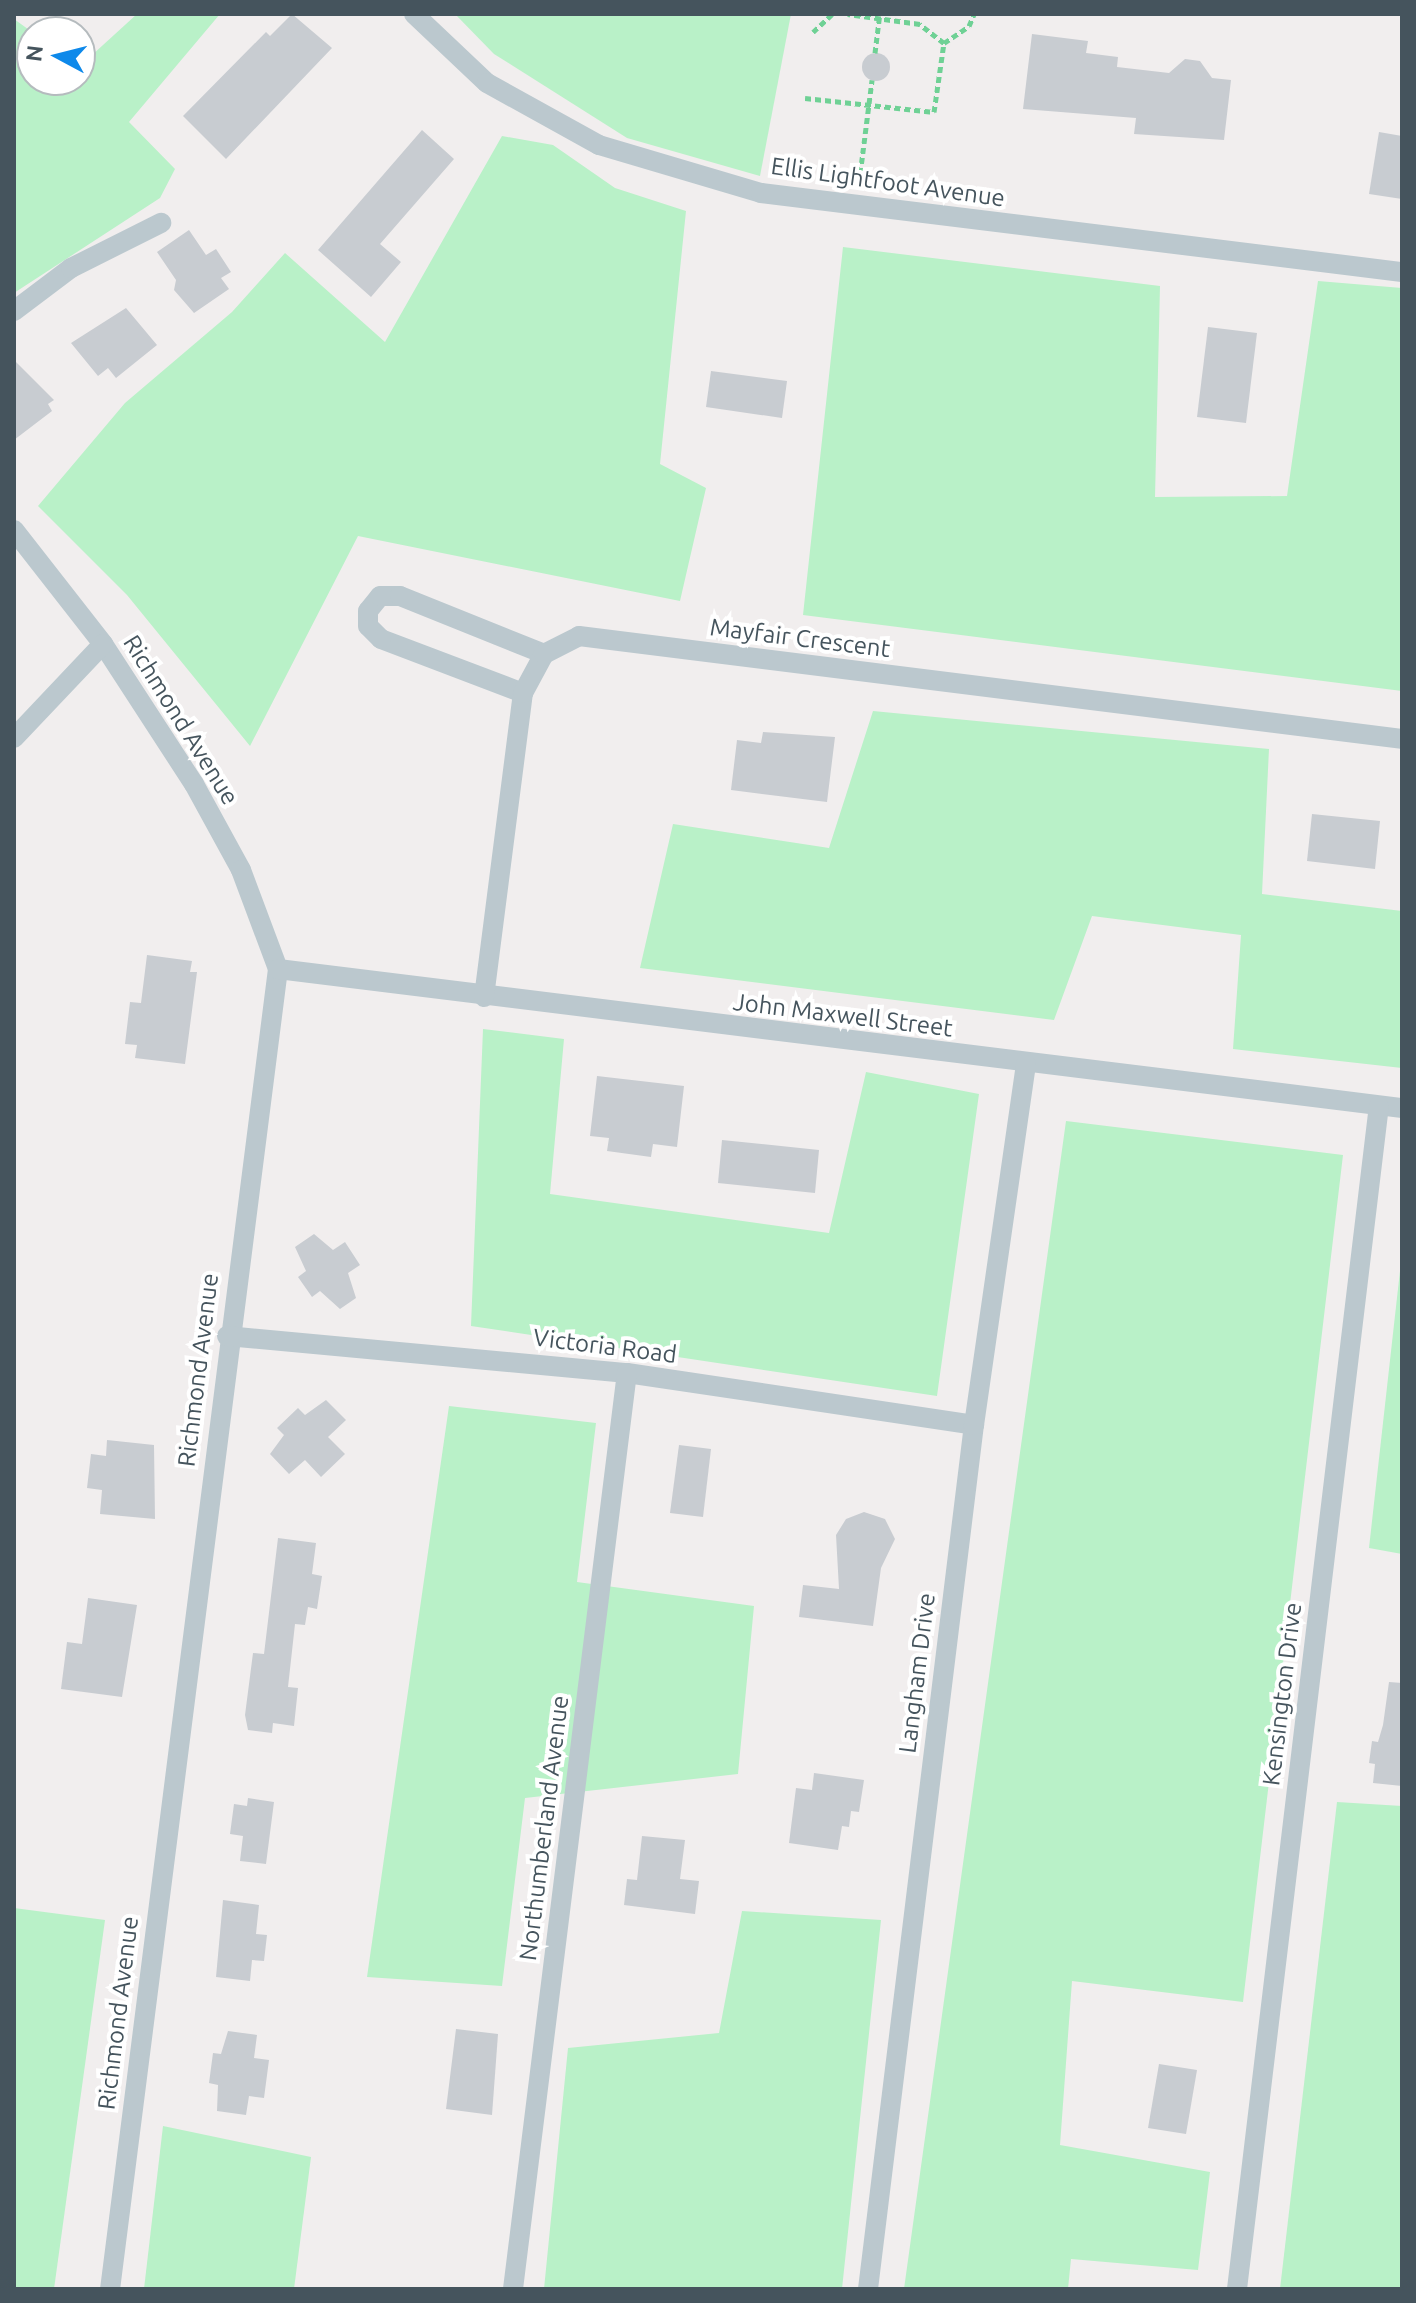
<!DOCTYPE html>
<style>
body{margin:0}
#map{position:relative;width:1416px;height:2303px;overflow:hidden;background:#f1eeee;font-family:Ubuntu,sans-serif}
div>[style]{position:absolute}
.green>*{inset:0;background:#b9f1c8}
.building>*{inset:0;background:#c8ccd1}
.round{border-radius:50%}
.path>*{height:5px;margin-top:-2.5px;transform-origin:0;background:repeating-linear-gradient(90deg,#6fd195 0 6px,transparent 0 10px)}
.minor>*{height:20px;margin:-10px;padding:0 10px;transform-origin:10px;border-radius:10px;background:#bbc8ce}
span{translate:-50% -50%;white-space:nowrap;text-align:center;line-height:1.15;-webkit-text-stroke:8px #fff;paint-order:stroke}
.street-label{font-size:24px;color:#45545d}
.frame{position:absolute;inset:0;border:16px solid #45545d;pointer-events:none}
.north{position:absolute;left:16px;top:16px;width:80px;height:80px;box-sizing:border-box;background:#fff;border:2px solid #b5bbbe;border-radius:50%;rotate:277deg;font-size:22px;font-weight:700;line-height:32px;text-align:center;color:#45545d}
.north::after{content:'';display:block;margin:auto;width:28px;height:36px;background:#0e89ea;clip-path:polygon(50% 0,100% 100%,50% 72%,0 100%)}
</style>
<div id="map">
<div class="green">
<div style="clip-path:polygon(137px 14px,220px 14px,129px 122px,175px 169px,160px 198px,14px 293px,14px 19px,32px 32px,32px 80px,80px 80px,80px 66px)"></div>
<div style="clip-path:polygon(455px 14px,791px 14px,760px 176px,627px 138px,494px 54px)"></div>
<div style="clip-path:polygon(502px 136px,553px 145px,615px 188px,686px 211px,660px 464px,706px 488px,680px 601px,358px 536px,250px 746px,127px 595px,38px 506px,125px 403px,232px 312px,285px 253px,385px 342px)"></div>
<div style="clip-path:polygon(843px 247px,1160px 286px,1155px 497px,1287px 496px,1318px 281px,1402px 288px,1402px 691px,803px 615px)"></div>
<div style="clip-path:polygon(873px 711px,1269px 749px,1262px 894px,1402px 911px,1402px 1068px,1233px 1049px,1241px 935px,1092px 916px,1054px 1020px,640px 968px,673px 824px,829px 848px)"></div>
<div style="clip-path:polygon(483px 1029px,564px 1039px,550px 1194px,829px 1233px,866px 1072px,979px 1094px,937px 1396px,471px 1326px)"></div>
<div style="clip-path:polygon(1066px 1121px,1343px 1155px,1243px 2002px,1072px 1981px,1060px 2145px,1210px 2172px,1198px 2270px,1071px 2259px,1068px 2289px,904px 2289px)"></div>
<div style="clip-path:polygon(1402px 1253px,1402px 1554px,1369px 1548px)"></div>
<div style="clip-path:polygon(449px 1406px,596px 1423px,577px 1582px,754px 1606px,738px 1774px,525px 1798px,502px 1986px,367px 1977px)"></div>
<div style="clip-path:polygon(1337px 1802px,1402px 1806px,1402px 2289px,1280px 2289px)"></div>
<div style="clip-path:polygon(14px 1908px,105px 1920px,54px 2289px,14px 2289px)"></div>
<div style="clip-path:polygon(742px 1911px,881px 1920px,842px 2289px,544px 2289px,568px 2048px,719px 2033px)"></div>
<div style="clip-path:polygon(163px 2126px,311px 2157px,294px 2289px,144px 2289px)"></div>
</div>
<div class="building">
<div style="clip-path:polygon(292px 14px,332px 48px,226px 159px,183px 116px,266px 32px,270px 36px)"></div>
<div style="clip-path:polygon(1032px 34px,1088px 41px,1086px 53px,1118px 57px,1117px 67px,1169px 73px,1185px 59px,1200px 61px,1212px 78px,1231px 80px,1224px 140px,1134px 134px,1136px 118px,1023px 109px)"></div>
<div class="round" style="left:862px;top:53px;width:28px;height:28px"></div>
<div style="clip-path:polygon(422px 130px,454px 159px,380px 244px,401px 262px,371px 297px,318px 250px)"></div>
<div style="clip-path:polygon(1379px 132px,1402px 136px,1402px 199px,1369px 194px)"></div>
<div style="clip-path:polygon(189px 230px,206px 255px,216px 249px,231px 272px,221px 278px,229px 289px,194px 313px,174px 290px,176px 280px,157px 252px)"></div>
<div style="clip-path:polygon(126px 308px,157px 345px,116px 378px,108px 368px,98px 376px,71px 343px)"></div>
<div style="clip-path:polygon(1208px 327px,1257px 333px,1246px 423px,1197px 417px)"></div>
<div style="clip-path:polygon(14px 360px,54px 400px,48px 404px,52px 411px,14px 440px)"></div>
<div style="clip-path:polygon(711px 371px,787px 381px,782px 418px,706px 407px)"></div>
<div style="clip-path:polygon(763px 732px,835px 737px,827px 802px,731px 790px,737px 740px,761px 743px)"></div>
<div style="clip-path:polygon(1312px 814px,1380px 821px,1375px 869px,1307px 861px)"></div>
<div style="clip-path:polygon(147px 955px,192px 961px,190px 972px,197px 972px,185px 1064px,135px 1058px,137px 1045px,125px 1044px,130px 1002px,141px 1003px)"></div>
<div style="clip-path:polygon(597px 1076px,684px 1086px,677px 1147px,653px 1144px,651px 1157px,607px 1151px,609px 1138px,590px 1136px)"></div>
<div style="clip-path:polygon(722px 1140px,819px 1150px,815px 1193px,718px 1183px)"></div>
<div style="clip-path:polygon(314px 1234px,333px 1250px,345px 1242px,360px 1265px,348px 1273px,356px 1298px,340px 1309px,320px 1291px,312px 1297px,298px 1277px,306px 1271px,295px 1247px)"></div>
<div style="clip-path:polygon(326px 1400px,346px 1420px,328px 1437px,345px 1454px,321px 1477px,305px 1460px,289px 1474px,270px 1454px,284px 1435px,277px 1428px,298px 1408px,305px 1415px)"></div>
<div style="clip-path:polygon(107px 1440px,154px 1445px,155px 1519px,100px 1514px,102px 1490px,87px 1488px,91px 1454px,106px 1456px)"></div>
<div style="clip-path:polygon(679px 1445px,711px 1449px,703px 1517px,670px 1513px)"></div>
<div style="clip-path:polygon(864px 1512px,885px 1519px,895px 1539px,881px 1568px,873px 1626px,799px 1617px,803px 1585px,839px 1589px,836px 1535px,846px 1519px)"></div>
<div style="clip-path:polygon(278px 1538px,316px 1543px,312px 1574px,322px 1576px,317px 1609px,308px 1607px,305px 1625px,295px 1624px,288px 1687px,298px 1688px,294px 1726px,273px 1723px,272px 1733px,248px 1730px,245px 1715px,253px 1653px,264px 1654px)"></div>
<div style="clip-path:polygon(88px 1598px,137px 1605px,122px 1697px,61px 1689px,67px 1642px,82px 1644px)"></div>
<div style="clip-path:polygon(1389px 1682px,1402px 1683px,1402px 1786px,1373px 1783px,1375px 1764px,1369px 1763px,1372px 1741px,1378px 1742px,1383px 1725px)"></div>
<div style="clip-path:polygon(814px 1773px,864px 1780px,859px 1812px,851px 1811px,849px 1827px,842px 1826px,838px 1850px,789px 1843px,796px 1788px,812px 1790px)"></div>
<div style="clip-path:polygon(248px 1798px,274px 1802px,266px 1864px,240px 1861px,243px 1836px,230px 1834px,234px 1804px,247px 1806px)"></div>
<div style="clip-path:polygon(642px 1836px,685px 1840px,680px 1879px,699px 1881px,695px 1914px,624px 1905px,627px 1879px,637px 1880px)"></div>
<div style="clip-path:polygon(223px 1900px,259px 1905px,256px 1934px,267px 1935px,264px 1961px,252px 1960px,250px 1981px,216px 1977px)"></div>
<div style="clip-path:polygon(456px 2029px,498px 2034px,492px 2115px,446px 2109px)"></div>
<div style="clip-path:polygon(228px 2031px,257px 2035px,254px 2058px,269px 2060px,264px 2098px,249px 2096px,246px 2115px,217px 2111px,218px 2085px,209px 2083px,213px 2053px,221px 2054px)"></div>
<div style="clip-path:polygon(1159px 2064px,1197px 2070px,1186px 2134px,1148px 2128px)"></div>
</div>
<div class="path">
<div style="left:813px;top:32px;width:26px;rotate:-43deg"></div>
<div style="left:944px;top:43px;width:30px;rotate:-34deg"></div>
<div style="left:969px;top:26px;width:13px;rotate:-67deg"></div>
<div style="left:875px;top:53px;width:39px;rotate:-83deg"></div>
<div style="left:805px;top:98px;width:130px;rotate:6.2deg"></div>
<div style="left:934px;top:112px;width:70px;rotate:-81.8deg"></div>
<div style="left:944px;top:43px;width:31px;rotate:-142deg"></div>
<div style="left:920px;top:24px;width:73px;rotate:-172.1deg"></div>
<div style="left:859px;top:183px;width:104px;rotate:-82.8deg"></div>
</div>
<div class="minor">
<div style="left:414px;top:14px;width:100px;rotate:43.4deg"></div>
<div style="left:487px;top:83px;width:128px;rotate:29deg"></div>
<div style="left:599px;top:145px;width:169px;rotate:16.5deg"></div>
<div style="left:761px;top:193px;width:646px;rotate:7.03deg"></div>
<div style="left:14px;top:311px;width:71px;rotate:-37deg"></div>
<div style="left:71px;top:268px;width:101px;rotate:-26.6deg"></div>
<div style="left:14px;top:530px;width:145px;rotate:52deg"></div>
<div style="left:103px;top:644px;width:167px;rotate:57deg"></div>
<div style="left:194px;top:784px;width:98px;rotate:61.3deg"></div>
<div style="left:241px;top:870px;width:106px;rotate:69.5deg"></div>
<div style="left:278px;top:969px;width:1331px;rotate:97.25deg"></div>
<div style="left:523px;top:693px;width:152px;rotate:-159.2deg"></div>
<div style="left:381px;top:639px;width:18px;rotate:-135deg"></div>
<div style="left:368px;top:626px;width:15px;rotate:-90deg"></div>
<div style="left:368px;top:611px;width:19px;rotate:-51deg"></div>
<div style="left:380px;top:596px;width:20px"></div>
<div style="left:400px;top:596px;width:155px;rotate:21.9deg"></div>
<div style="left:14px;top:738px;width:129px;rotate:-46.6deg"></div>
<div style="left:278px;top:969px;width:1133px;rotate:7.05deg"></div>
<div style="left:484px;top:997px;width:306px;rotate:-82.7deg"></div>
<div style="left:523px;top:693px;width:44px;rotate:-61.7deg"></div>
<div style="left:544px;top:654px;width:39px;rotate:-27deg"></div>
<div style="left:579px;top:636px;width:829px;rotate:7.13deg"></div>
<div style="left:227px;top:1336px;width:402px;rotate:5.3deg"></div>
<div style="left:627px;top:1373px;width:351px;rotate:8.5deg"></div>
<div style="left:513px;top:2289px;width:923px;rotate:-82.91deg"></div>
<div style="left:868px;top:2289px;width:870px;rotate:-83.01deg"></div>
<div style="left:974px;top:1425px;width:364px;rotate:-81.8deg"></div>
<div style="left:1237px;top:2289px;width:1191px;rotate:-83.16deg"></div>
</div>
<div class="street-label">
<span style="left:888px;top:182px;rotate:8deg">Ellis Lightfoot Avenue</span>
<span style="left:800px;top:638px;rotate:7deg">Mayfair Crescent</span>
<span style="left:181px;top:720px;rotate:58deg">Richmond Avenue</span>
<span style="left:843px;top:1015px;rotate:7deg">John Maxwell Street</span>
<span style="left:605px;top:1346px;rotate:7deg">Victoria Road</span>
<span style="left:198px;top:1370px;rotate:-83deg">Richmond Avenue</span>
<span style="left:917px;top:1673px;rotate:-83deg">Langham Drive</span>
<span style="left:1282px;top:1694px;rotate:-83deg">Kensington Drive</span>
<span style="left:544px;top:1828px;rotate:-83deg">Northumberland Avenue</span>
<span style="left:118px;top:2013px;rotate:-83deg">Richmond Avenue</span>
</div>
<div class="frame"></div>
<div class="north">N</div>
</div>
